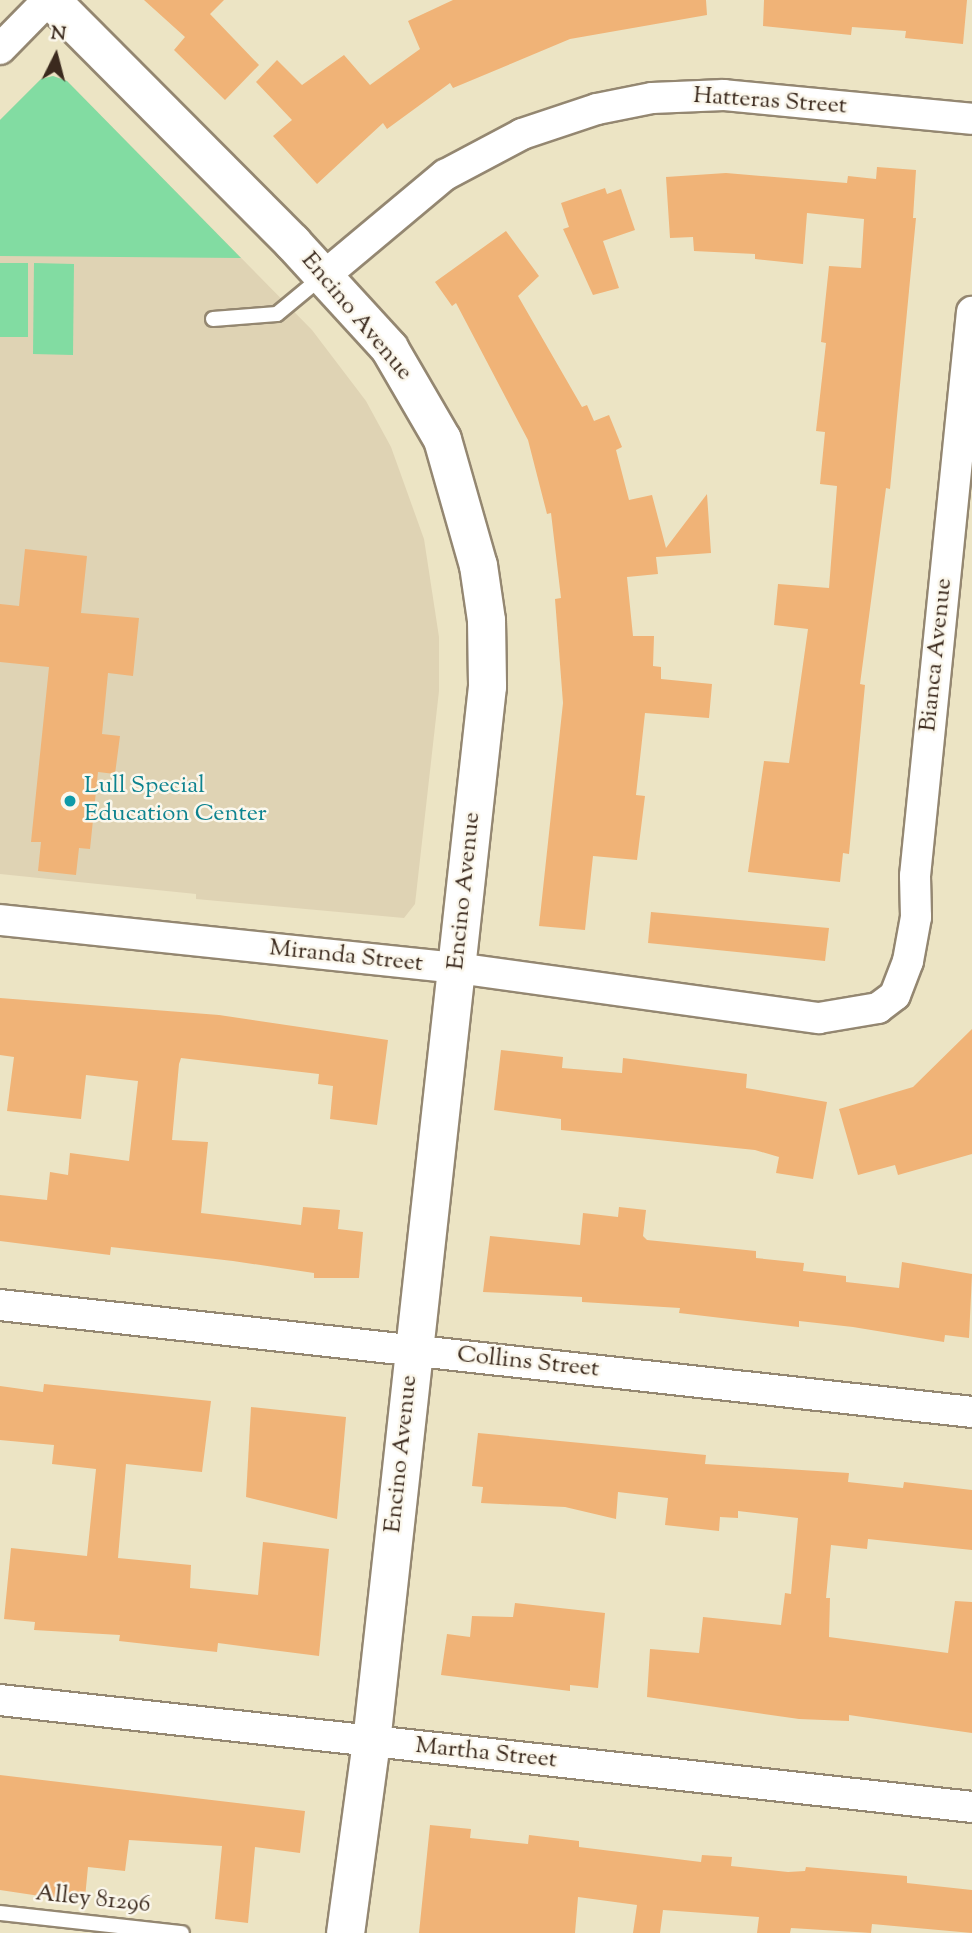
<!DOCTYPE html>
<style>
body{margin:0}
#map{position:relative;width:972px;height:1933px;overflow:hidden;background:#ece4c4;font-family:"Sorts Mill Goudy",serif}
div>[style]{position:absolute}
.built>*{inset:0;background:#dfd3b4}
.green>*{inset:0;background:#82dca2}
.building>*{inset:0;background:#f0b377}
.roads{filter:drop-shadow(2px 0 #948771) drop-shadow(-2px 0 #948771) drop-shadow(0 2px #948771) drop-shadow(0 -2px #948771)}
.service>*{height:14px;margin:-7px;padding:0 7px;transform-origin:7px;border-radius:7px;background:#fff}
.minor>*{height:30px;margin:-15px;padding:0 15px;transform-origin:15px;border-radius:15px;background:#fff}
.tertiary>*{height:37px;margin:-18.5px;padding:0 18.5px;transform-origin:18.5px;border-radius:18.5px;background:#fff}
.dots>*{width:19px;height:19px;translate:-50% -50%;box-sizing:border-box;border:4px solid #fbf7ec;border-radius:50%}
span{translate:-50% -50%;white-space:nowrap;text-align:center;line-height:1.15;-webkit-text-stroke:5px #fbf7ec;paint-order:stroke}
.street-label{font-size:24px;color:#3b2a1e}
.culture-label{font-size:24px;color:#0d838f}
.left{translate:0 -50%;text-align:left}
.north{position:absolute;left:21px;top:21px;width:70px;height:70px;-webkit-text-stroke:5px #fbf7ec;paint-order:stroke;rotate:6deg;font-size:19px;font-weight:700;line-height:28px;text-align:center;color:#3b2a1e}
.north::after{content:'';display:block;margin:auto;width:24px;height:32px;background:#3b2a1e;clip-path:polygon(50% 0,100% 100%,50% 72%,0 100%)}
</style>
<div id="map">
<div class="built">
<div style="clip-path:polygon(53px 76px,67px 81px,312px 330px,366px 401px,391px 447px,424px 539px,439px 637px,439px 691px,415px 904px,404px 918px,196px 899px,196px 894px,0 874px,0 120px,41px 79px)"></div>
</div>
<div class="green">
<div style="clip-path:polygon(53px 76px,67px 81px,241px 258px,0 256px,0 120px,41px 79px)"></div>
<div style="clip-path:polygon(0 263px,28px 263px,28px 337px,0 337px)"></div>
<div style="clip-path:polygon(34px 263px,74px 264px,73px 355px,33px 354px)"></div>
</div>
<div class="building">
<div style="clip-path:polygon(144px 0,224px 0,210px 14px,259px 65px,225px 100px,174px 50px,185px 37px)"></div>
<div style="clip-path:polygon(453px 0,706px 0,707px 15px,570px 39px,453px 88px,450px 83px,387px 129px,383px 123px,317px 184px,273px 136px,292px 120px,256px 82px,277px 60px,302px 85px,344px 55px,370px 85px,420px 49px,408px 21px)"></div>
<div style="clip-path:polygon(764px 0,967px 0,963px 44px,905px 38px,906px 31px,852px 27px,851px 35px,763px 26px)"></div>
<div style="clip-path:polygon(877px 167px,916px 170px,913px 218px,916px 218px,890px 489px,886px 488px,860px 684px,865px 685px,849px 854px,843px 853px,840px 882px,748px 872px,764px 761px,789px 763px,808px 629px,774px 625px,778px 584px,829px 588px,837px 486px,820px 484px,825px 432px,816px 431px,826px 343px,821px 342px,829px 266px,861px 268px,864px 219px,807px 213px,803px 264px,755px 259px,755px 254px,694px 251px,693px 237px,670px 238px,666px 177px,726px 173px,847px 183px,848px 176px,876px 179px)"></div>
<div style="clip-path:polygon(605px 188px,607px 194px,621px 189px,635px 230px,603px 241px,619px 288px,593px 295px,563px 229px,569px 227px,561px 203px)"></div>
<div style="clip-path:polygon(506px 231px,539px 276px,518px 296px,582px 407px,587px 405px,594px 421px,609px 415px,622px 447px,616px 450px,629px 500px,652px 495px,666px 548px,707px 494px,711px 553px,656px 557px,658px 574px,627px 577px,633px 636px,654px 636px,653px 666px,661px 667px,661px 679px,712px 684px,709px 718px,645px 713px,636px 795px,645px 796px,637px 860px,593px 856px,585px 930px,539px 926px,563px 703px,555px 599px,561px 598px,551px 513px,547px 514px,528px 440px,456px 303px,452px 306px,435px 282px)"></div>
<div style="clip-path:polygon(25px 549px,87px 556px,81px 613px,139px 618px,133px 676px,108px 673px,102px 734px,120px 736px,115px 774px,98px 772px,90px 849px,79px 848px,76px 875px,38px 871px,41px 842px,31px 842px,49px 667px,0 662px,0 604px,19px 606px)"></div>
<div style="clip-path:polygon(651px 912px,829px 928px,825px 961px,648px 943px)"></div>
<div style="clip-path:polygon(0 998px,219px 1015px,388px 1040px,377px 1125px,330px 1119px,333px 1086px,318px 1084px,319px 1074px,181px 1058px,179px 1064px,172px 1140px,208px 1142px,201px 1213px,301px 1225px,303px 1207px,340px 1210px,338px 1229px,363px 1232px,359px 1278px,314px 1278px,314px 1273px,233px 1261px,111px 1247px,110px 1255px,0 1241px,0 1195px,47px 1200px,50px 1172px,68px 1175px,70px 1153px,129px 1161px,138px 1081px,86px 1075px,81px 1119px,7px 1111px,14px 1057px,0 1055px)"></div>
<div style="clip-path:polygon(972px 1029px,972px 1154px,898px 1175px,895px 1165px,858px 1175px,839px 1109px,913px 1087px)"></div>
<div style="clip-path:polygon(501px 1050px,563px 1057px,562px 1068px,622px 1073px,623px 1058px,747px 1074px,746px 1088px,827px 1102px,813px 1179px,776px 1173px,779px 1157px,755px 1150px,561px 1130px,561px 1119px,494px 1110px)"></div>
<div style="clip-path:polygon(619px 1207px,646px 1210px,643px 1236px,647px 1240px,756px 1251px,756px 1258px,804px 1263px,803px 1271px,846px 1276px,846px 1282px,899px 1288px,902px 1262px,972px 1274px,969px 1338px,945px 1335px,944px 1342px,853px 1327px,799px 1321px,799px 1327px,679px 1313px,680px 1308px,582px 1302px,582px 1297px,483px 1292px,490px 1236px,580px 1245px,583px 1213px,618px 1217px)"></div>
<div style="clip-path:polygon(44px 1384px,211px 1401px,202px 1472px,126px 1464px,118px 1558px,191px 1565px,190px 1588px,258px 1595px,263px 1542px,329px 1549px,319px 1656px,218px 1643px,217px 1652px,119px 1641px,120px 1635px,34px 1630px,35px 1622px,4px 1619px,11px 1548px,87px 1556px,96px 1469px,52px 1464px,54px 1445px,0 1440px,0 1386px,43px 1392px)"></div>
<div style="clip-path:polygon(251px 1407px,346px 1417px,337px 1519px,246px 1497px)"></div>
<div style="clip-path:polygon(478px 1433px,706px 1455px,705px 1464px,849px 1473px,848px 1482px,903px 1488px,904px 1482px,972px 1490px,972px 1550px,868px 1539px,867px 1549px,831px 1545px,826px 1598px,830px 1598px,829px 1637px,948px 1653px,955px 1601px,972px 1602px,972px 1733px,849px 1715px,849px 1721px,799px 1719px,647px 1697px,650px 1649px,699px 1653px,703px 1617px,781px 1625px,785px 1593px,791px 1594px,798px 1518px,738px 1511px,738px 1518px,720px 1517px,719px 1531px,665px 1525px,668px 1498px,618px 1492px,616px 1519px,565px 1507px,481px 1503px,483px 1487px,472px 1486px)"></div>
<div style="clip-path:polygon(515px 1603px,605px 1613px,598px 1688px,570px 1685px,570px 1691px,441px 1675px,447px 1634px,470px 1637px,472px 1616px,513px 1617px)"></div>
<div style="clip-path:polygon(0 1775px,305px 1811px,300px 1853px,255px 1847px,248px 1923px,215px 1919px,222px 1846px,129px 1840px,125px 1871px,88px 1867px,85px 1898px,80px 1902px,0 1890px)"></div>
<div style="clip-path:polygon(430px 1825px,471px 1829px,470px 1838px,528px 1844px,529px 1835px,579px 1841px,579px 1847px,701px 1862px,702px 1855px,732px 1857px,731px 1866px,788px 1872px,805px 1871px,806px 1867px,907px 1876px,907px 1883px,972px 1890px,972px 1933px,872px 1924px,871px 1933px,791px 1928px,790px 1933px,757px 1933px,759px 1917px,663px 1910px,660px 1933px,633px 1933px,637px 1905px,578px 1897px,575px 1933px,419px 1933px)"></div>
</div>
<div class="roads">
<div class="service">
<div style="left:213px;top:319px;width:64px;rotate:-4.5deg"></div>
<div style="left:277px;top:314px;width:60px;rotate:-39.6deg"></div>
<div style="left:0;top:1913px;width:183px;rotate:6.3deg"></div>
</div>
<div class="minor">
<div style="left:0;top:49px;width:69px;rotate:-45.6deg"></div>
<div style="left:324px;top:276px;width:158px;rotate:-39.9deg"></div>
<div style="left:445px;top:175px;width:87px;rotate:-28deg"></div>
<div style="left:522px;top:134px;width:79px;rotate:-18.4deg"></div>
<div style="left:597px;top:109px;width:56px;rotate:-11.3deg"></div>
<div style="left:652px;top:98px;width:72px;rotate:-2.4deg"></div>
<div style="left:724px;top:95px;width:249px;rotate:5.5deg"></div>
<div style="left:0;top:920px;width:460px;rotate:6deg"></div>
<div style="left:457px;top:968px;width:365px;rotate:7.9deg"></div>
<div style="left:819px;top:1018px;width:60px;rotate:-9.6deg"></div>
<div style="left:878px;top:1008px;width:21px;rotate:-37deg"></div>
<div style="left:895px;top:995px;width:36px;rotate:-69deg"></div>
<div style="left:908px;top:961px;width:45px;rotate:-79.7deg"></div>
<div style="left:916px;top:917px;width:41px;rotate:-91.4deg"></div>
<div style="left:915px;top:876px;width:567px;rotate:-84.23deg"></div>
<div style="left:0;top:1305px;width:978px;rotate:6.28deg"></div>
<div style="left:0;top:1700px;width:978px;rotate:6.28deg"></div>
</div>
<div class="tertiary">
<div style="left:51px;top:0;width:342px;rotate:45.1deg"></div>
<div style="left:292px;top:242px;width:144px;rotate:47.5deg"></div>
<div style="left:389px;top:348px;width:105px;rotate:59.8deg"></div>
<div style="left:442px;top:439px;width:131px;rotate:74.1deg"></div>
<div style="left:478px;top:565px;width:56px;rotate:81.7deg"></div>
<div style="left:486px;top:620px;width:66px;rotate:89.1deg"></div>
<div style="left:487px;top:686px;width:1061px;rotate:96.27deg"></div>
<div style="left:371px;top:1741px;width:194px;rotate:97.7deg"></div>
</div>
</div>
<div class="dots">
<div style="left:70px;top:801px;background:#0f9aa8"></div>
</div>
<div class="street-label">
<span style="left:770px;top:102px;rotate:4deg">Hatteras Street</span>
<span style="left:356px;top:317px;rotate:50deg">Encino Avenue</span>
<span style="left:937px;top:655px;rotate:-84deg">Bianca Avenue</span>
<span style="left:465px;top:891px;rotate:-84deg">Encino Avenue</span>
<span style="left:346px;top:957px;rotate:6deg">Miranda Street</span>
<span style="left:528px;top:1363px;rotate:6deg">Collins Street</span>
<span style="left:402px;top:1454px;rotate:-84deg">Encino Avenue</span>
<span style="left:486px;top:1754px;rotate:6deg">Martha Street</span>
<span style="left:93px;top:1900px;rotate:6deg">Alley 81296</span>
</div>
<div class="culture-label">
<span class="left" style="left:84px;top:801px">Lull Special<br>Education Center</span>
</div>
<div class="north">N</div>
</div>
